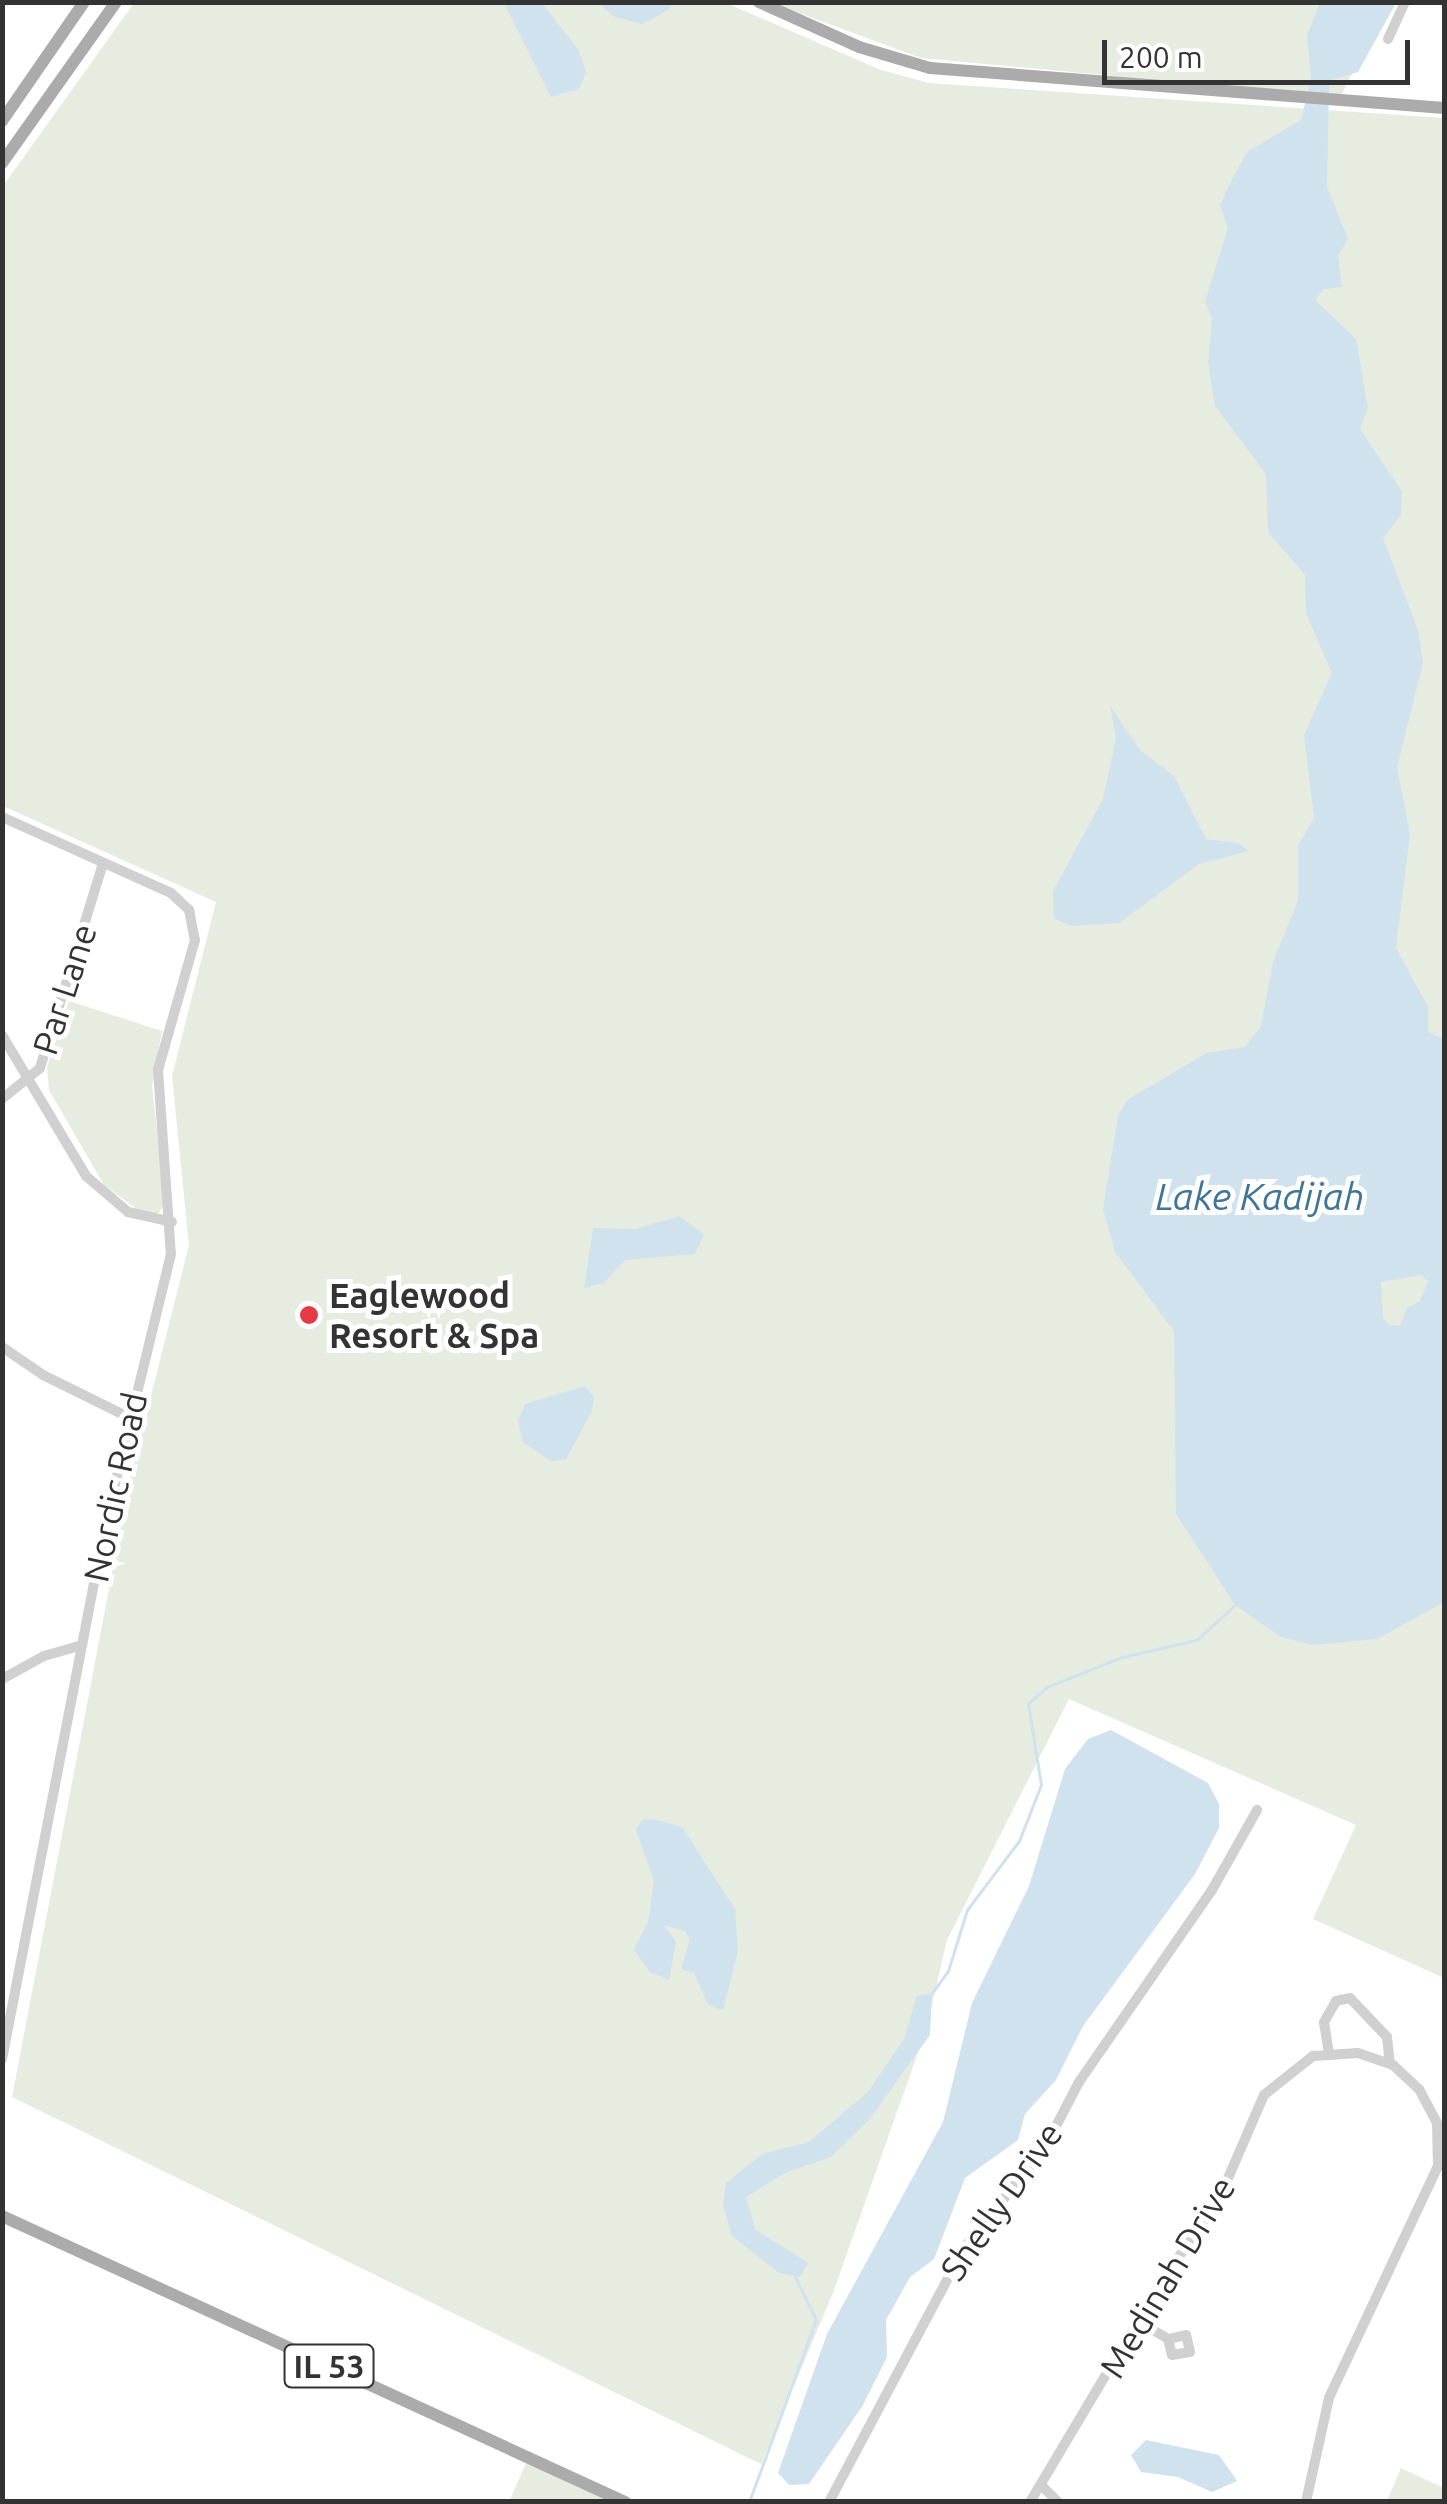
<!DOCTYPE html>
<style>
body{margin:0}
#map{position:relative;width:1447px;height:2504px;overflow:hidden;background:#fff;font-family:Ubuntu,sans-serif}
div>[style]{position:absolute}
.green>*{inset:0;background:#e6ecdf}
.water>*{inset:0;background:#cfe2ee}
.stream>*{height:2.5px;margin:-1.25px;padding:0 1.25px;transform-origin:1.25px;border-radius:1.25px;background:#cfe2ee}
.minor>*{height:10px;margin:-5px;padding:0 5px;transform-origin:5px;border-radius:5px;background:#d0d0d0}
.major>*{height:12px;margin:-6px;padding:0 6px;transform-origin:6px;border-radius:6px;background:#ababab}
.dots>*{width:28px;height:28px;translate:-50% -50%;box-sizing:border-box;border:5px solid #fff;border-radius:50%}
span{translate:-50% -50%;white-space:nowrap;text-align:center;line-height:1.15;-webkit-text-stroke:10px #fff;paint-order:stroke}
.shield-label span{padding:2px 8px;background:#fff;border:2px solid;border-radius:8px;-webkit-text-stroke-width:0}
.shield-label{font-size:32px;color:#333;font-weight:700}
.street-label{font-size:35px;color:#333}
.poi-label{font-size:35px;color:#333;font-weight:700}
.left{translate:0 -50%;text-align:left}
.water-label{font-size:38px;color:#3f7597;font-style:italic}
.frame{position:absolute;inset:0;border:5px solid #333;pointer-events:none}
.scale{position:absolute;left:1102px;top:40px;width:308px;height:45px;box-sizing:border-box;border:5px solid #333;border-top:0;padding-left:12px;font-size:30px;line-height:35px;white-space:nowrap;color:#333;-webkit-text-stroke:8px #fff;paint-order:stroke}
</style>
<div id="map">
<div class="green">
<div style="clip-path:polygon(134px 3px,726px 3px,881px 70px,929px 83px,1444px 118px,1444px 1978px,1313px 1919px,1356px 1825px,1069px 1699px,947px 1940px,926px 2030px,833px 2293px,761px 2464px,12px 2097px,130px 1479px,189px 1245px,172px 1076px,216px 902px,3px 806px,3px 186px)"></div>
<div style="clip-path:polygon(772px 3px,1389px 3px,1340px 97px,921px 58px)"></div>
<div style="clip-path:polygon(69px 1001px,162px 1031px,152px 1086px,165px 1201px,159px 1213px,145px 1215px,104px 1185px,49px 1090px,47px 1067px)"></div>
<div style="clip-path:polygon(528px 2459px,619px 2502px,509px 2502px)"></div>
<div style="clip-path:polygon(1401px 2468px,1444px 2488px,1444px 2501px,1387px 2501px)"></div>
</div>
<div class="water">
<div style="clip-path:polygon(504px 3px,542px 3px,579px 51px,586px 73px,579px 89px,551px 97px)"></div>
<div style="clip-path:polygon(598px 3px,670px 3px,671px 8px,643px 24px,615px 17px)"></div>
<div style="clip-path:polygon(evenodd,1320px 3px,1396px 3px,1358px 72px,1329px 81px,1327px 187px,1348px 239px,1338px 256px,1342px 287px,1324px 289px,1315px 300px,1356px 339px,1368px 408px,1360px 429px,1402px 491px,1401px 515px,1383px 538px,1418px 630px,1423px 663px,1397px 768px,1410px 834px,1396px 948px,1428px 1007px,1428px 1032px,1444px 1039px,1444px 1602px,1377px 1639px,1313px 1645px,1281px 1637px,1235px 1605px,1176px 1514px,1174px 1331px,1115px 1252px,1103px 1209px,1118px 1116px,1127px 1100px,1206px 1053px,1245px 1047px,1261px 1026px,1273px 962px,1298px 901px,1298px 846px,1314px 818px,1304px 735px,1332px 673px,1306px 614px,1305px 575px,1268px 532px,1266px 474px,1215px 406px,1208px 362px,1212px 318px,1205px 302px,1228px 228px,1220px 205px,1231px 181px,1247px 152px,1301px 120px,1311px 79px,1307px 35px,1320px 3px,1421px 1275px,1428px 1281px,1420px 1301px,1407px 1308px,1400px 1326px,1390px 1325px,1383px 1318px,1381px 1282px,1421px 1275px)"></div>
<div style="clip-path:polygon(1110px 706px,1141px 751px,1174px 776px,1206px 839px,1238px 843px,1249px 851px,1199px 864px,1119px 923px,1072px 926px,1054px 919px,1053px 891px,1103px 799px,1116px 738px)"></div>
<div style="clip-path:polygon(679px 1216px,704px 1234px,695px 1254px,625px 1260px,604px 1283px,584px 1288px,593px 1228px,636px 1229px)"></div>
<div style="clip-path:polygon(585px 1386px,594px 1397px,592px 1411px,566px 1459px,551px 1461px,523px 1442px,518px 1421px,525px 1404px)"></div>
<div style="clip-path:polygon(1111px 1730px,1208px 1783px,1219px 1804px,1219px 1828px,1195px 1874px,1083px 2026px,1056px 2080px,1025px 2114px,1018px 2140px,965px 2178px,934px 2259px,910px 2277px,886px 2320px,887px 2357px,863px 2405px,809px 2484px,789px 2485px,778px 2473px,827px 2334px,943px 2122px,972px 2003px,1029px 1886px,1065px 1769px,1088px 1739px)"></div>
<div style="clip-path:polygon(654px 1819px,682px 1827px,735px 1909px,738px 1951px,723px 2010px,708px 2005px,694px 1973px,681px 1969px,690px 1939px,685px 1931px,664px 1925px,676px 1942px,669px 1980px,650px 1972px,634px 1950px,648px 1922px,654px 1881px,636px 1830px,642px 1820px)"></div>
<div style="clip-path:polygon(932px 1993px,930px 2035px,869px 2120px,831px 2157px,787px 2172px,746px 2197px,755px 2229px,808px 2263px,800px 2277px,779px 2273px,732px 2236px,723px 2206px,726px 2183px,762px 2154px,809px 2142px,868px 2092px,904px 2039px,917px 1996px)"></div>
<div style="clip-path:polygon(1146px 2440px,1219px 2455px,1237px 2481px,1212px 2492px,1178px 2477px,1141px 2472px,1131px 2455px)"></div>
</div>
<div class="stream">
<div style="left:932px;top:1993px;width:27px;rotate:-54deg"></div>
<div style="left:948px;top:1971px;width:64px;rotate:-72.7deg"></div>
<div style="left:967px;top:1910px;width:86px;rotate:-53deg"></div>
<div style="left:1019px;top:1841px;width:60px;rotate:-68.6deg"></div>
<div style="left:1041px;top:1785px;width:82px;rotate:-99.1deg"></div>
<div style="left:1028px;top:1704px;width:25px;rotate:-42deg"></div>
<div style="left:1047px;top:1687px;width:81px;rotate:-21.8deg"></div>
<div style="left:1122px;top:1657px;width:77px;rotate:-12.8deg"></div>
<div style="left:1197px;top:1640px;width:52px;rotate:-42.6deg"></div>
<div style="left:749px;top:2502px;width:194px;rotate:-69.8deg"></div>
<div style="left:816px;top:2320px;width:48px;rotate:-116deg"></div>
</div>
<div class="minor">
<div style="left:1388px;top:39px;width:41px;rotate:-65.3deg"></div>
<div style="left:2px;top:817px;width:185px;rotate:24.2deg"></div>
<div style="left:171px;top:893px;width:25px;rotate:43deg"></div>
<div style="left:189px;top:910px;width:31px;rotate:79deg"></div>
<div style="left:195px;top:940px;width:135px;rotate:105.9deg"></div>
<div style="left:158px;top:1070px;width:184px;rotate:86deg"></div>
<div style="left:171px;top:1254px;width:270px;rotate:103.7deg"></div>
<div style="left:107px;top:1516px;width:553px;rotate:100.94deg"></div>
<div style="left:2px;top:1035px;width:164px;rotate:59.2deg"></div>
<div style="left:86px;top:1176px;width:55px;rotate:40.6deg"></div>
<div style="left:128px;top:1212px;width:45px;rotate:12.8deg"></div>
<div style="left:2px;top:1099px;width:49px;rotate:-39.2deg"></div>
<div style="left:40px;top:1068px;width:214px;rotate:-72.9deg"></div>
<div style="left:2px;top:1347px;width:50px;rotate:34.3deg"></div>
<div style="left:43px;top:1375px;width:95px;rotate:26.3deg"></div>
<div style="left:2px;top:1679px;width:48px;rotate:-28.7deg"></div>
<div style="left:44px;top:1656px;width:40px;rotate:-16deg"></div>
<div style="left:1329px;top:2054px;width:32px;rotate:-99deg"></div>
<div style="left:1324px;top:2022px;width:24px;rotate:-60deg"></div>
<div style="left:1336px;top:2001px;width:14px;rotate:-12deg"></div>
<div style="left:1350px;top:1998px;width:54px;rotate:46.5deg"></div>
<div style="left:1387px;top:2037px;width:27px;rotate:84deg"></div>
<div style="left:1139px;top:2322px;width:34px;rotate:30deg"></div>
<div style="left:1168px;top:2339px;width:16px;rotate:76deg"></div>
<div style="left:1172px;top:2355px;width:18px;rotate:-9deg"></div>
<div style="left:1190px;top:2352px;width:17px;rotate:-103deg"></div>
<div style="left:1186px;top:2335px;width:18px;rotate:167deg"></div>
<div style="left:1042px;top:2486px;width:23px;rotate:45deg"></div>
<div style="left:829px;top:2502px;width:288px;rotate:-62deg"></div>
<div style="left:964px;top:2248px;width:127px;rotate:-51.1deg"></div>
<div style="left:1044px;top:2149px;width:76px;rotate:-62.4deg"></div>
<div style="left:1079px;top:2082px;width:234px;rotate:-55.3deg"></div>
<div style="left:1212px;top:1890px;width:92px;rotate:-60.6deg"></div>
<div style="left:1030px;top:2502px;width:257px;rotate:-59.2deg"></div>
<div style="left:1162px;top:2281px;width:100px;rotate:-55.2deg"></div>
<div style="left:1219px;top:2199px;width:113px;rotate:-66.6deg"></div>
<div style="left:1264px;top:2095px;width:63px;rotate:-38.5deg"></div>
<div style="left:1313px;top:2056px;width:45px;rotate:-3.8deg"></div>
<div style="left:1358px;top:2053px;width:37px;rotate:19deg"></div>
<div style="left:1393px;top:2065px;width:35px;rotate:43deg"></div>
<div style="left:1419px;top:2089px;width:38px;rotate:62deg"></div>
<div style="left:1437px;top:2123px;width:43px;rotate:88.7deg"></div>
<div style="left:1438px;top:2166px;width:256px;rotate:115.2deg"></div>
<div style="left:1329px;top:2398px;width:107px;rotate:102.5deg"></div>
</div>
<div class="major">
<div style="left:759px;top:2px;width:110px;rotate:24.2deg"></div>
<div style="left:859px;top:47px;width:74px;rotate:16.5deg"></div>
<div style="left:930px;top:68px;width:516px;rotate:4.45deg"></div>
<div style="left:2px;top:121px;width:145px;rotate:-55.4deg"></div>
<div style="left:2px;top:163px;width:197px;rotate:-54.7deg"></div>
<div style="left:2px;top:2216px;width:686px;rotate:24.66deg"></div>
</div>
<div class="dots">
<div style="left:309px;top:1315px;background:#e63946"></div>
</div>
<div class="shield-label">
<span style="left:329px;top:2366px">IL 53</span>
</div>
<div class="street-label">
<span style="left:64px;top:989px;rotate:-72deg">Par Lane</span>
<span style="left:115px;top:1487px;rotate:-78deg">Nordic Road</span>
<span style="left:1001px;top:2201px;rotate:-55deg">Shelly Drive</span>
<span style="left:1167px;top:2277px;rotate:-59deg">Medinah Drive</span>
</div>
<div class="poi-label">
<span class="left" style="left:329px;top:1315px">Eaglewood<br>Resort &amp; Spa</span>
</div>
<div class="water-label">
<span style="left:1260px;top:1197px">Lake Kadijah</span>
</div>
<div class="frame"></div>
<div class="scale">200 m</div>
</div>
